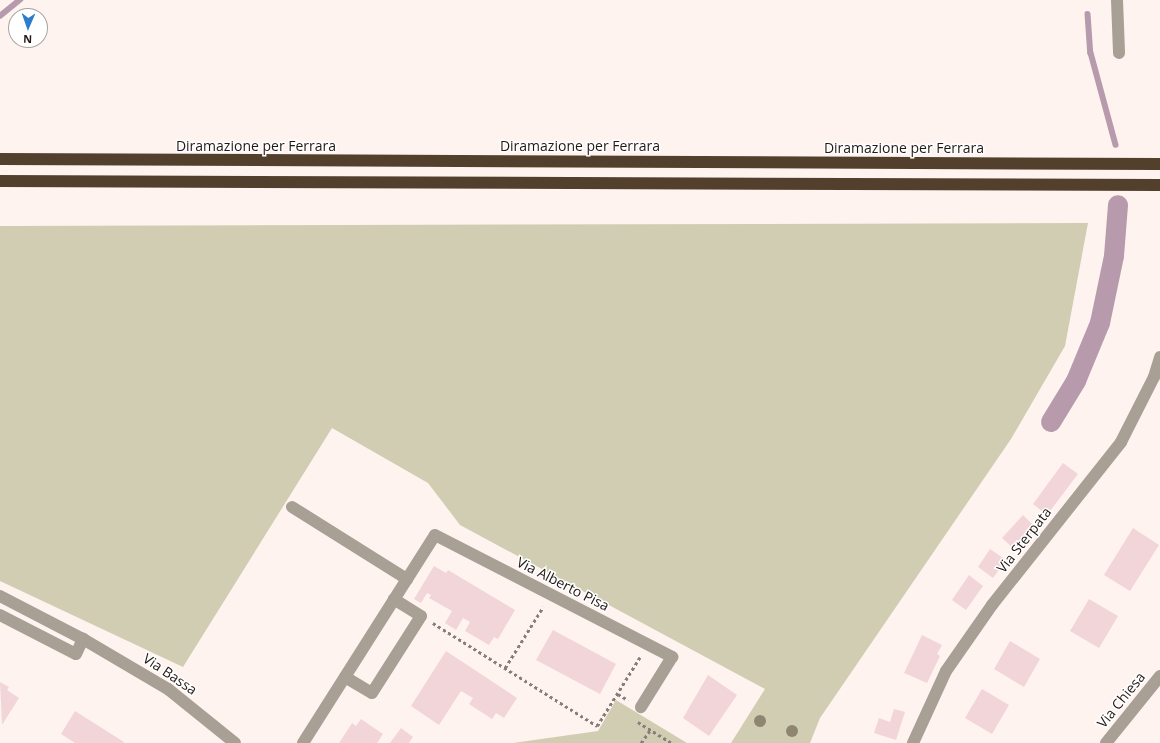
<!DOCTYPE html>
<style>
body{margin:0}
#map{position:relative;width:1160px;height:743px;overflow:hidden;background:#fef3ef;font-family:"Open Sans",sans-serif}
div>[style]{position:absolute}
.green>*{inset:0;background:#d1cdb2}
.stream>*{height:5.5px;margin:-2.75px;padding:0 2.75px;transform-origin:2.75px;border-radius:2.75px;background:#b79bac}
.canal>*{height:20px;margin:-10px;padding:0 10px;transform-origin:10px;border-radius:10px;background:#b79bac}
.building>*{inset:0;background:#f2d5d8}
.path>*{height:2.5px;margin-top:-1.25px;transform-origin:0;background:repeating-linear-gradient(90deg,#877d7a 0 3px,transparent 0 6px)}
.minor>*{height:12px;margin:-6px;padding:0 6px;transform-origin:6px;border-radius:6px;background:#a89f95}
.highway>*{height:12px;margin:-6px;padding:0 6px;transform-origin:6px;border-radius:6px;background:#52402c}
.trees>*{width:12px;height:12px;margin:-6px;border-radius:50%;background:#8e866e}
span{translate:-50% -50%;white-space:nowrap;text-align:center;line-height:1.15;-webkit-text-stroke:3px #fff;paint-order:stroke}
.street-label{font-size:14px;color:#221916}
.north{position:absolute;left:8px;top:8px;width:40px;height:40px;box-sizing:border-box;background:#fff;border:1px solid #a7a3a2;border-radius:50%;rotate:182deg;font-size:11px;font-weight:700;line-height:16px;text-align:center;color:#221916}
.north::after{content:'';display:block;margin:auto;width:14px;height:18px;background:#2d7dcd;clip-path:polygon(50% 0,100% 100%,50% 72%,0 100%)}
</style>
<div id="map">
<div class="green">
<div style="clip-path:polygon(1088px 223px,1065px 346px,1011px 439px,820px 718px,810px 743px,731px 743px,765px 689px,460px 525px,428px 483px,332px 428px,183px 667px,0 581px,0 226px)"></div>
<div style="clip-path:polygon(616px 700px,687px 743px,513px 743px,598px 731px)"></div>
</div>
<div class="stream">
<div style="left:1088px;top:14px;width:39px;rotate:86deg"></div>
<div style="left:1091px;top:53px;width:95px;rotate:74.8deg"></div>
<div style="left:0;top:16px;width:26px;rotate:-39deg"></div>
</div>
<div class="canal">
<div style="left:1051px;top:422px;width:48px;rotate:-58.6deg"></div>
<div style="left:1076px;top:381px;width:63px;rotate:-67.5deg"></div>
<div style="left:1100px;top:323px;width:68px;rotate:-78.2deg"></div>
<div style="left:1114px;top:256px;width:51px;rotate:-85.5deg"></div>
</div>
<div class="building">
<div style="clip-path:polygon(1063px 463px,1078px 474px,1047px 515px,1033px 504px)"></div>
<div style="clip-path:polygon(1023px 515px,1036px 528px,1016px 551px,1002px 538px)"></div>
<div style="clip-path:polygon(1133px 528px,1159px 545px,1130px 591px,1104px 575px)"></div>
<div style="clip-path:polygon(990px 549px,1006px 560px,993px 578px,978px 567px)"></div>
<div style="clip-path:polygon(434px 566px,446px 573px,448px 570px,515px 610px,498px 639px,494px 637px,489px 645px,465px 631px,470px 622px,463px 618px,456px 630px,445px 623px,452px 611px,429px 598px,431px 595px,427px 593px,421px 603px,414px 599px)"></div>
<div style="clip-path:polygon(969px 575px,983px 586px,966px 610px,952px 600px)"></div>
<div style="clip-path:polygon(1089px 599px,1118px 616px,1099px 648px,1070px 631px)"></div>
<div style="clip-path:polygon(553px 630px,616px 664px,600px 694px,536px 660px)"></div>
<div style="clip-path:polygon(922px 635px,942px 645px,937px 654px,940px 656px,927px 683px,904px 673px)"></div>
<div style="clip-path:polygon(1010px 641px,1040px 659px,1024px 687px,994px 669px)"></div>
<div style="clip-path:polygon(446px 651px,517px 698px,504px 718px,496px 713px,492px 719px,469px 704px,473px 698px,461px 691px,439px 725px,411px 706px)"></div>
<div style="clip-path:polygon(708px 675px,737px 695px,709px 736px,683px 718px)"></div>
<div style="clip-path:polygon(0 682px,9px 687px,7px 690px,19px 698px,2px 725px)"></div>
<div style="clip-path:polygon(982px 689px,1009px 705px,992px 734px,965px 718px)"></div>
<div style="clip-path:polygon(894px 709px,905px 712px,896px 740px,874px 733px,879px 718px,890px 722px)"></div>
<div style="clip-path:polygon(75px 711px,124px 742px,123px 743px,75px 743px,61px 734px)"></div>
<div style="clip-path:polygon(361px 719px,383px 734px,377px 743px,339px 743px,352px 723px,356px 726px)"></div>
<div style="clip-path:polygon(401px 728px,413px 737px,409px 743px,390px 743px)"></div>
</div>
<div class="path">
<div style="left:433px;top:623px;width:194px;rotate:32.1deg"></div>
<div style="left:597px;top:726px;width:81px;rotate:-58.1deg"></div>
<div style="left:505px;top:668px;width:72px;rotate:-58.1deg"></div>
<div style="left:618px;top:694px;width:12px;rotate:31deg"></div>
<div style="left:638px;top:722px;width:39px;rotate:32deg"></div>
<div style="left:641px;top:743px;width:16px;rotate:-55deg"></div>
</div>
<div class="minor">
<div style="left:1117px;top:0;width:53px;rotate:87.8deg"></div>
<div style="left:292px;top:507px;width:136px;rotate:32.1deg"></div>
<div style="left:0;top:596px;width:93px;rotate:27.4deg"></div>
<div style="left:83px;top:639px;width:99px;rotate:30.5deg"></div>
<div style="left:168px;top:689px;width:86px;rotate:38.9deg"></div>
<div style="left:0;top:615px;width:85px;rotate:27.2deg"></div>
<div style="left:76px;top:654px;width:17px;rotate:-65deg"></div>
<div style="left:345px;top:677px;width:31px;rotate:31deg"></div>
<div style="left:372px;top:693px;width:91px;rotate:-57.5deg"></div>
<div style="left:421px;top:616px;width:32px;rotate:-148deg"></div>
<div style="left:303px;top:743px;width:246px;rotate:-57.6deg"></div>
<div style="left:435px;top:535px;width:267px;rotate:27.2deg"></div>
<div style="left:672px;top:657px;width:59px;rotate:121.8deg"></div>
<div style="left:913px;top:743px;width:79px;rotate:-65.4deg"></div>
<div style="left:946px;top:671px;width:80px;rotate:-55.1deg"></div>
<div style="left:992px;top:605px;width:208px;rotate:-51.6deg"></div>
<div style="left:1121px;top:442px;width:73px;rotate:-63.1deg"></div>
<div style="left:1154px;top:377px;width:21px;rotate:-73deg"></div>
<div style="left:1106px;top:743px;width:86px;rotate:-51.1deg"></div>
</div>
<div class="highway">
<div style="left:0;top:159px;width:1160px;rotate:0.25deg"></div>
<div style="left:0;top:181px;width:1160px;rotate:0.2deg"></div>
</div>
<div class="trees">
<div style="left:760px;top:721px"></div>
<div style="left:792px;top:731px"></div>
</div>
<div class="street-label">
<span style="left:256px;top:146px">Diramazione per Ferrara</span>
<span style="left:580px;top:146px">Diramazione per Ferrara</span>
<span style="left:904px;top:148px">Diramazione per Ferrara</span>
<span style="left:1024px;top:540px;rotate:-52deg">Via Sterpata</span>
<span style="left:563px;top:584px;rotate:27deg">Via Alberto Pisa</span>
<span style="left:170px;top:674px;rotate:34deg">Via Bassa</span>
<span style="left:1121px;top:700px;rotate:-51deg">Via Chiesa</span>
</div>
<div class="north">N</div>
</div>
